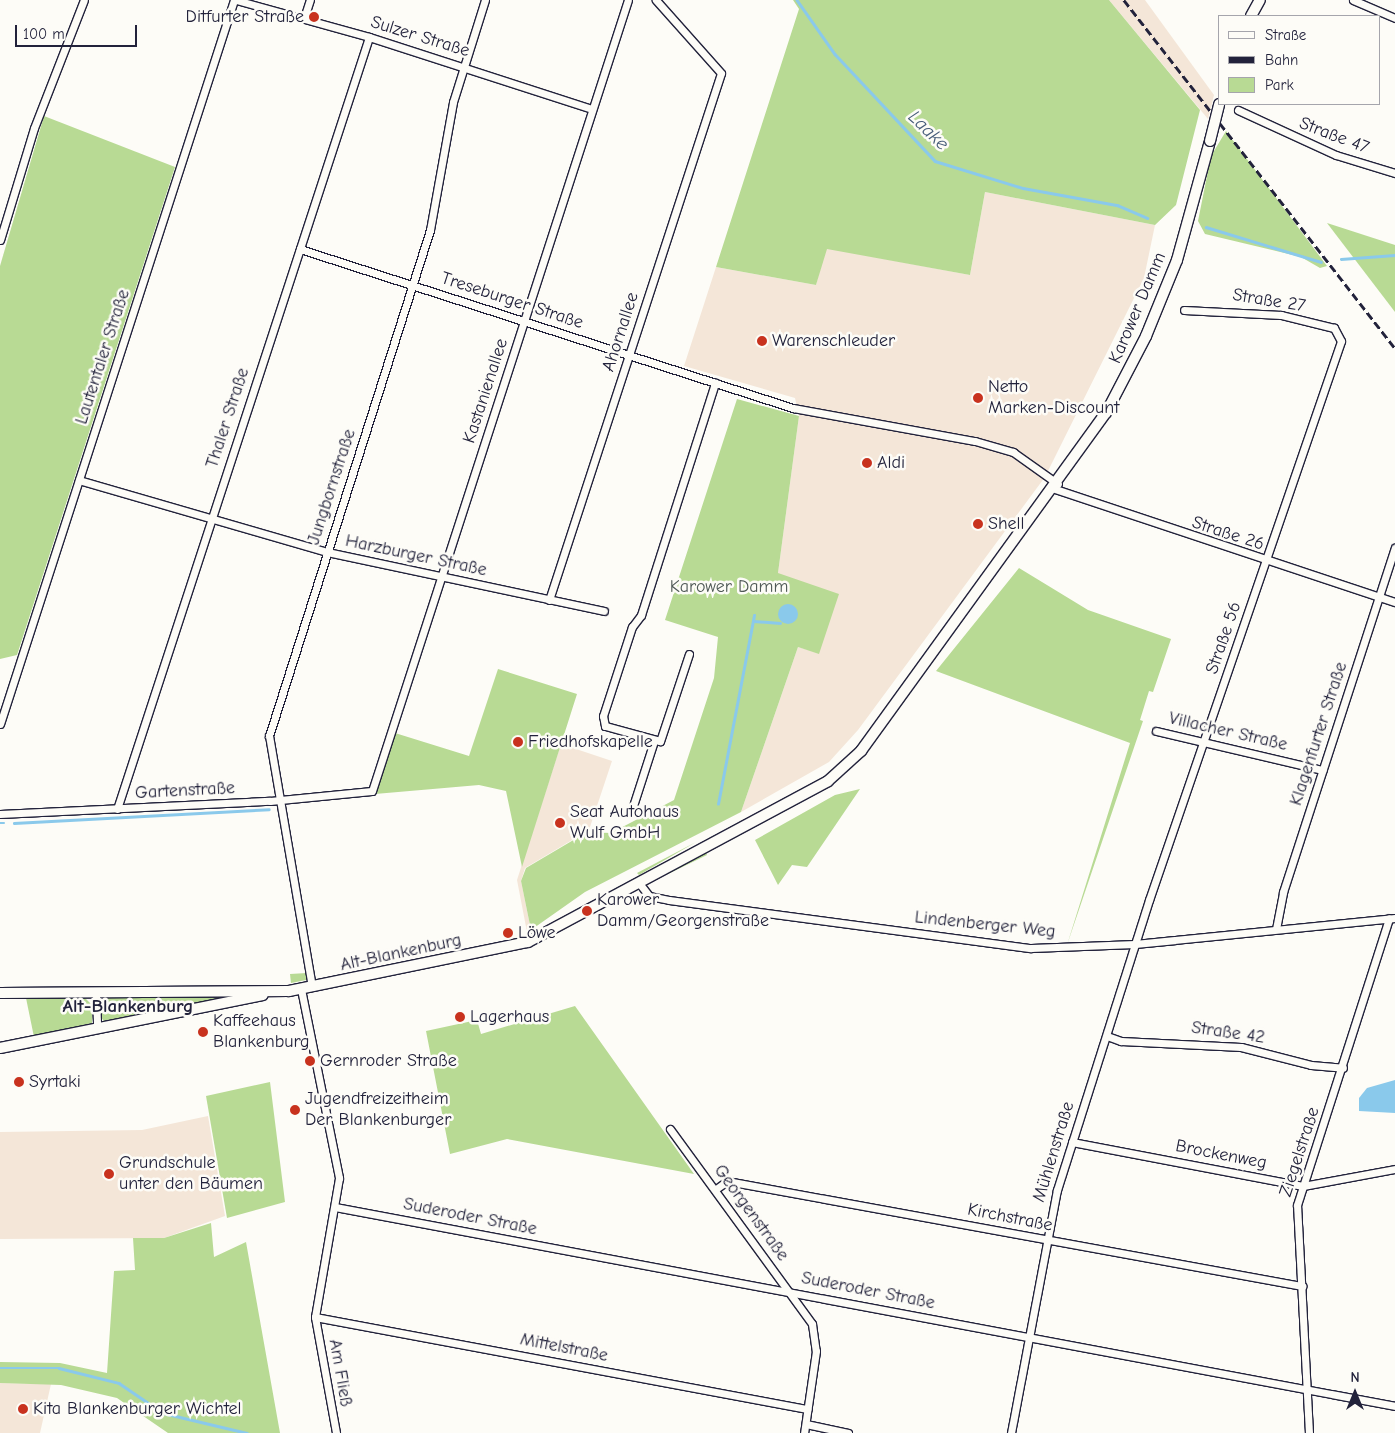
<!DOCTYPE html>
<meta charset="utf-8">
<style>
body{margin:0}
#map{position:relative;width:1395px;height:1433px;overflow:hidden;background:#fdfcf7;font-family:"Comic Neue",sans-serif}
div>[style]{position:absolute}
.built>*{inset:0;background:#f4e6d8}
.green>*{inset:0;background:#b8da94}
.water>*{inset:0;background:#8ac9eb}
.round{border-radius:50%}
.stream>*{height:2.5px;margin:-1.25px;padding:0 1.25px;transform-origin:1.25px;border-radius:1.25px;background:#8ac9eb}
.roads{filter:drop-shadow(1px 0 #22223b) drop-shadow(-1px 0 #22223b) drop-shadow(0 1px #22223b) drop-shadow(0 -1px #22223b)}
.minor>*{height:7px;margin:-3.5px;padding:0 3.5px;transform-origin:3.5px;border-radius:3.5px;background:#fdfcf7}
.secondary>*{height:10px;margin:-5px;padding:0 5px;transform-origin:5px;border-radius:5px;background:#fdfcf7}
.rail>*{height:2.5px;margin-top:-1.25px;transform-origin:0;background:repeating-linear-gradient(90deg,#22223b 0 8px,transparent 0 12px)}
.bridges{filter:drop-shadow(1px 0 #22223b) drop-shadow(-1px 0 #22223b) drop-shadow(0 1px #22223b) drop-shadow(0 -1px #22223b)}
.secondary-bridge>*{height:10px;margin:-5px;padding:0 5px;transform-origin:5px;border-radius:5px;background:#fdfcf7}
.dots>*{width:14px;height:14px;translate:-50% -50%;box-sizing:border-box;border:2px solid #fdfcf7;border-radius:50%}
span{translate:-50% -50%;white-space:nowrap;text-align:center;line-height:1.15;-webkit-text-stroke:5px #fdfcf7;paint-order:stroke}
.poi-label{font-size:18px;color:#22223b}
.right{translate:-100% -50%;text-align:right}
.left{translate:0 -50%;text-align:left}
.street-label{font-size:18px;color:#22223b}
.park-label{font-size:18px;color:#4f5956}
.water-label{font-size:19px;color:#465c79;font-style:italic}
.neighbourhood-label{font-size:19px;color:#22223b;font-weight:700}
.legend{position:absolute;left:1218px;top:15px;width:162px;height:90px;box-sizing:border-box;background:#fdfcf7;border:1px solid #a5a5ac;margin:0;padding:6px 9px;list-style:none;font-size:15px;color:#22223b}
.legend li{display:flex;align-items:center;gap:10px;height:25px}
.legend b{width:25px;border:1px solid #a5a5ac}
.north{position:absolute;left:1330px;top:1368px;width:50px;height:50px;-webkit-text-stroke:4px #fdfcf7;paint-order:stroke;rotate:0deg;font-size:14px;font-weight:700;line-height:20px;text-align:center;color:#22223b}
.north::after{content:'';display:block;margin:auto;width:18px;height:22px;background:#22223b;clip-path:polygon(50% 0,100% 100%,50% 72%,0 100%)}
.scale{position:absolute;left:15px;top:25px;width:122px;height:22px;box-sizing:border-box;border:2px solid #22223b;border-top:0;padding-left:6px;font-size:15px;line-height:18px;white-space:nowrap;color:#22223b;-webkit-text-stroke:4px #fdfcf7;paint-order:stroke}
</style>
<div id="map">
<div class="built">
<div style="clip-path:polygon(1109px 0,1145px 0,1214px 95px,1208px 119px)"></div>
<div style="clip-path:polygon(985px 192px,1155px 225px,1144px 278px,1045px 477px,858px 730px,829px 762px,741px 812px,798px 647px,819px 653px,778px 573px,799px 416px,795px 398px,684px 366px,716px 267px,816px 285px,826px 248px,970px 275px)"></div>
<div style="clip-path:polygon(561px 744px,612px 761px,589px 830px,525px 868px,521px 881px,531px 930px,527px 932px,517px 880px)"></div>
<div style="clip-path:polygon(208px 1116px,225px 1216px,164px 1238px,0 1239px,0 1132px,142px 1130px)"></div>
<div style="clip-path:polygon(0 1383px,51px 1384px,40px 1433px,0 1433px)"></div>
</div>
<div class="green">
<div style="clip-path:polygon(793px 0,1109px 0,1200px 110px,1176px 205px,1155px 225px,985px 192px,970px 275px,827px 249px,816px 285px,716px 267px,799px 9px)"></div>
<div style="clip-path:polygon(44px 116px,175px 167px,17px 655px,0 659px,0 266px)"></div>
<div style="clip-path:polygon(1226px 131px,1327px 266px,1320px 268px,1301px 257px,1205px 234px,1198px 221px,1211px 156px)"></div>
<div style="clip-path:polygon(1327px 223px,1395px 245px,1395px 312px)"></div>
<div style="clip-path:polygon(737px 399px,799px 416px,778px 573px,839px 594px,819px 654px,798px 647px,741px 812px,585px 892px,531px 930px,521px 881px,526px 868px,587px 832px,611px 833px,674px 800px,714px 678px,718px 637px,665px 620px)"></div>
<div style="clip-path:polygon(1019px 568px,1088px 610px,1171px 639px,1153px 692px,1149px 691px,1140px 720px,1143px 721px,1067px 945px,1130px 743px,936px 671px)"></div>
<div style="clip-path:polygon(498px 669px,577px 694px,522px 867px,506px 791px,479px 785px,375px 794px,395px 733px,469px 756px)"></div>
<div style="clip-path:polygon(860px 789px,807px 867px,792px 865px,778px 885px,755px 840px,835px 795px)"></div>
<div style="clip-path:polygon(696px 842px,639px 875px,637px 873px)"></div>
<div style="clip-path:polygon(706px 853px,707px 855px,666px 875px,666px 874px)"></div>
<div style="clip-path:polygon(307px 973px,306px 980px,291px 983px,290px 974px)"></div>
<div style="clip-path:polygon(237px 995px,106px 1024px,100px 1016px,100px 1006px,108px 998px)"></div>
<div style="clip-path:polygon(26px 998px,85px 998px,93px 1006px,92px 1023px,34px 1037px)"></div>
<div style="clip-path:polygon(575px 1006px,694px 1174px,507px 1139px,450px 1154px,426px 1031px,477px 1020px,481px 1034px)"></div>
<div style="clip-path:polygon(270px 1082px,285px 1202px,227px 1218px,206px 1096px)"></div>
<div style="clip-path:polygon(211px 1223px,214px 1257px,246px 1242px,280px 1433px,168px 1433px,117px 1398px,61px 1385px,0 1383px,0 1362px,60px 1363px,107px 1373px,114px 1271px,135px 1270px,133px 1238px,164px 1238px)"></div>
</div>
<div class="water">
<div class="round" style="left:778px;top:604px;width:20px;height:20px"></div>
<div style="clip-path:polygon(1395px 1080px,1395px 1113px,1359px 1111px,1359px 1098px,1367px 1088px)"></div>
</div>
<div class="stream">
<div style="left:797px;top:0;width:66px;rotate:54.9deg"></div>
<div style="left:835px;top:54px;width:146px;rotate:46.9deg"></div>
<div style="left:935px;top:161px;width:92px;rotate:17.1deg"></div>
<div style="left:1023px;top:188px;width:96px;rotate:10.3deg"></div>
<div style="left:1117px;top:205px;width:33px;rotate:23deg"></div>
<div style="left:1206px;top:227px;width:120px;rotate:16.9deg"></div>
<div style="left:1341px;top:259px;width:54px;rotate:-4.2deg"></div>
<div style="left:753px;top:621px;width:27px;rotate:4deg"></div>
<div style="left:718px;top:804px;width:192px;rotate:-79.2deg"></div>
<div style="left:0;top:823px;width:4px"></div>
<div style="left:14px;top:823px;width:255px;rotate:-3.1deg"></div>
<div style="left:0;top:1368px;width:59px"></div>
<div style="left:59px;top:1368px;width:62px;rotate:14deg"></div>
<div style="left:119px;top:1383px;width:53px;rotate:34.3deg"></div>
<div style="left:163px;top:1413px;width:86px;rotate:13.4deg"></div>
</div>
<div class="roads">
<div class="minor">
<div style="left:236px;top:0;width:138px;rotate:15.5deg"></div>
<div style="left:369px;top:37px;width:234px;rotate:17.9deg"></div>
<div style="left:1353px;top:0;width:46px;rotate:23.2deg"></div>
<div style="left:304px;top:18px;width:19px;rotate:-72deg"></div>
<div style="left:1238px;top:110px;width:108px;rotate:24.7deg"></div>
<div style="left:1336px;top:155px;width:62px;rotate:17deg"></div>
<div style="left:0;top:240px;width:117px;rotate:-73.1deg"></div>
<div style="left:34px;top:128px;width:137px;rotate:-68.7deg"></div>
<div style="left:300px;top:249px;width:518px;rotate:17.88deg"></div>
<div style="left:793px;top:408px;width:185px;rotate:10.3deg"></div>
<div style="left:975px;top:441px;width:40px;rotate:16deg"></div>
<div style="left:1013px;top:452px;width:55px;rotate:35.4deg"></div>
<div style="left:79px;top:480px;width:258px;rotate:16.2deg"></div>
<div style="left:327px;top:552px;width:283px;rotate:12deg"></div>
<div style="left:1055px;top:489px;width:358px;rotate:18.4deg"></div>
<div style="left:549px;top:600px;width:554px;rotate:-71.92deg"></div>
<div style="left:721px;top:73px;width:98px;rotate:-131.7deg"></div>
<div style="left:689px;top:654px;width:92px;rotate:108.4deg"></div>
<div style="left:660px;top:741px;width:57px;rotate:-164.7deg"></div>
<div style="left:605px;top:726px;width:10px;rotate:-101deg"></div>
<div style="left:603px;top:716px;width:94px;rotate:-72deg"></div>
<div style="left:632px;top:627px;width:15px;rotate:-53deg"></div>
<div style="left:641px;top:615px;width:244px;rotate:-72.3deg"></div>
<div style="left:0;top:724px;width:761px;rotate:-72.09deg"></div>
<div style="left:1156px;top:731px;width:171px;rotate:13.2deg"></div>
<div style="left:633px;top:806px;width:68px;rotate:-72.1deg"></div>
<div style="left:117px;top:809px;width:812px;rotate:-71.92deg"></div>
<div style="left:0;top:814px;width:270px;rotate:-2.8deg"></div>
<div style="left:270px;top:801px;width:102px;rotate:-5.6deg"></div>
<div style="left:372px;top:791px;width:831px;rotate:-72.07deg"></div>
<div style="left:639px;top:883px;width:16px;rotate:52deg"></div>
<div style="left:649px;top:896px;width:20px;rotate:11deg"></div>
<div style="left:669px;top:900px;width:365px;rotate:7.6deg"></div>
<div style="left:1031px;top:948px;width:104px;rotate:-2.2deg"></div>
<div style="left:1135px;top:944px;width:261px;rotate:-5.7deg"></div>
<div style="left:1276px;top:929px;width:38px;rotate:-79deg"></div>
<div style="left:1283px;top:892px;width:362px;rotate:-72deg"></div>
<div style="left:312px;top:987px;width:255px;rotate:-99.7deg"></div>
<div style="left:269px;top:736px;width:531px;rotate:-72.35deg"></div>
<div style="left:430px;top:230px;width:130px;rotate:-79.8deg"></div>
<div style="left:453px;top:102px;width:107px;rotate:-72.6deg"></div>
<div style="left:301px;top:989px;width:193px;rotate:78.6deg"></div>
<div style="left:339px;top:1178px;width:141px;rotate:99.8deg"></div>
<div style="left:315px;top:1317px;width:118px;rotate:79.7deg"></div>
<div style="left:96px;top:994px;width:35px;rotate:88deg"></div>
<div style="left:1107px;top:1036px;width:15px;rotate:20deg"></div>
<div style="left:1121px;top:1041px;width:120px;rotate:2.9deg"></div>
<div style="left:1241px;top:1047px;width:72px;rotate:14.4deg"></div>
<div style="left:1311px;top:1065px;width:32px;rotate:5deg"></div>
<div style="left:670px;top:1129px;width:241px;rotate:53.9deg"></div>
<div style="left:812px;top:1324px;width:27px;rotate:82deg"></div>
<div style="left:816px;top:1351px;width:83px;rotate:98.3deg"></div>
<div style="left:1072px;top:1142px;width:235px;rotate:10.8deg"></div>
<div style="left:1303px;top:1186px;width:94px;rotate:-10.5deg"></div>
<div style="left:716px;top:1189px;width:14px;rotate:-36deg"></div>
<div style="left:727px;top:1181px;width:585px;rotate:10.35deg"></div>
<div style="left:335px;top:1207px;width:1079px;rotate:10.63deg"></div>
<div style="left:315px;top:1317px;width:501px;rotate:10.59deg"></div>
<div style="left:806px;top:1424px;width:43px;rotate:12.1deg"></div>
<div style="left:1011px;top:1433px;width:247px;rotate:-79.3deg"></div>
<div style="left:1057px;top:1190px;width:304px;rotate:-72.4deg"></div>
<div style="left:1149px;top:900px;width:591px;rotate:-71.04deg"></div>
<div style="left:1341px;top:341px;width:15px;rotate:-118deg"></div>
<div style="left:1334px;top:328px;width:55px;rotate:-166.2deg"></div>
<div style="left:1281px;top:315px;width:97px;rotate:-177deg"></div>
<div style="left:1309px;top:1433px;width:228px;rotate:-93deg"></div>
<div style="left:1297px;top:1205px;width:301px;rotate:-72.2deg"></div>
</div>
<div class="secondary">
<div style="left:1251px;top:16px;width:18px;rotate:-61deg"></div>
<div style="left:0;top:993px;width:289px;rotate:-0.4deg"></div>
<div style="left:289px;top:991px;width:244px;rotate:-11.6deg"></div>
<div style="left:528px;top:942px;width:340px;rotate:-28.2deg"></div>
<div style="left:828px;top:781px;width:45px;rotate:-42.3deg"></div>
<div style="left:861px;top:751px;width:417px;rotate:-54.1deg"></div>
<div style="left:1106px;top:413px;width:87px;rotate:-62.5deg"></div>
<div style="left:1146px;top:336px;width:82px;rotate:-67.8deg"></div>
<div style="left:1177px;top:260px;width:123px;rotate:-74.5deg"></div>
<div style="left:0;top:1048px;width:268px;rotate:-11.4deg"></div>
</div>
</div>
<div class="rail">
<div style="left:1124px;top:0;width:441px;rotate:52.1deg"></div>
</div>
<div class="bridges">
<div class="secondary-bridge">
<div style="left:1210px;top:141px;width:38px;rotate:-76deg"></div>
</div>
</div>
<div class="dots">
<div style="left:314px;top:17px;background:#c8321e"></div>
<div style="left:762px;top:341px;background:#c8321e"></div>
<div style="left:978px;top:398px;background:#c8321e"></div>
<div style="left:867px;top:463px;background:#c8321e"></div>
<div style="left:978px;top:524px;background:#c8321e"></div>
<div style="left:518px;top:742px;background:#c8321e"></div>
<div style="left:560px;top:823px;background:#c8321e"></div>
<div style="left:587px;top:911px;background:#c8321e"></div>
<div style="left:508px;top:933px;background:#c8321e"></div>
<div style="left:460px;top:1017px;background:#c8321e"></div>
<div style="left:203px;top:1032px;background:#c8321e"></div>
<div style="left:310px;top:1061px;background:#c8321e"></div>
<div style="left:19px;top:1082px;background:#c8321e"></div>
<div style="left:295px;top:1110px;background:#c8321e"></div>
<div style="left:109px;top:1174px;background:#c8321e"></div>
<div style="left:23px;top:1409px;background:#c8321e"></div>
</div>
<div class="poi-label">
<span class="right" style="left:304px;top:17px">Ditfurter Straße</span>
<span class="left" style="left:772px;top:341px">Warenschleuder</span>
<span class="left" style="left:988px;top:398px">Netto<br>Marken-Discount</span>
<span class="left" style="left:877px;top:463px">Aldi</span>
<span class="left" style="left:988px;top:524px">Shell</span>
<span class="left" style="left:528px;top:742px">Friedhofskapelle</span>
<span class="left" style="left:570px;top:823px">Seat Autohaus<br>Wulf GmbH</span>
<span class="left" style="left:597px;top:911px">Karower<br>Damm/Georgenstraße</span>
<span class="left" style="left:518px;top:933px">Löwe</span>
<span class="left" style="left:470px;top:1017px">Lagerhaus</span>
<span class="left" style="left:213px;top:1032px">Kaffeehaus<br>Blankenburg</span>
<span class="left" style="left:320px;top:1061px">Gernroder Straße</span>
<span class="left" style="left:29px;top:1082px">Syrtaki</span>
<span class="left" style="left:305px;top:1110px">Jugendfreizeitheim<br>Der Blankenburger</span>
<span class="left" style="left:119px;top:1174px">Grundschule<br>unter den Bäumen</span>
<span class="left" style="left:33px;top:1409px">Kita Blankenburger Wichtel</span>
</div>
<div class="street-label">
<span style="left:420px;top:37px;rotate:17deg">Sulzer Straße</span>
<span style="left:1334px;top:136px;rotate:21deg">Straße 47</span>
<span style="left:512px;top:301px;rotate:18deg">Treseburger Straße</span>
<span style="left:1269px;top:301px;rotate:9deg">Straße 27</span>
<span style="left:1138px;top:308px;rotate:-67deg">Karower Damm</span>
<span style="left:621px;top:332px;rotate:-72deg">Ahornallee</span>
<span style="left:103px;top:357px;rotate:-72deg">Lautentaler Straße</span>
<span style="left:486px;top:391px;rotate:-72deg">Kastanienallee</span>
<span style="left:228px;top:418px;rotate:-72deg">Thaler Straße</span>
<span style="left:332px;top:487px;rotate:-72deg">Jungbornstraße</span>
<span style="left:1228px;top:534px;rotate:18deg">Straße 26</span>
<span style="left:416px;top:556px;rotate:12deg">Harzburger Straße</span>
<span style="left:1224px;top:638px;rotate:-71deg">Straße 56</span>
<span style="left:1228px;top:732px;rotate:13deg">Villacher Straße</span>
<span style="left:1319px;top:734px;rotate:-72deg">Klagenfurter Straße</span>
<span style="left:185px;top:791px;rotate:-3deg">Gartenstraße</span>
<span style="left:985px;top:925px;rotate:6deg">Lindenberger Weg</span>
<span style="left:401px;top:953px;rotate:-12deg">Alt-Blankenburg</span>
<span style="left:1228px;top:1033px;rotate:8deg">Straße 42</span>
<span style="left:1054px;top:1152px;rotate:-73deg">Mühlenstraße</span>
<span style="left:1300px;top:1152px;rotate:-72deg">Ziegelstraße</span>
<span style="left:1221px;top:1155px;rotate:11deg">Brockenweg</span>
<span style="left:751px;top:1213px;rotate:54deg">Georgenstraße</span>
<span style="left:470px;top:1217px;rotate:11deg">Suderoder Straße</span>
<span style="left:1010px;top:1218px;rotate:11deg">Kirchstraße</span>
<span style="left:868px;top:1291px;rotate:11deg">Suderoder Straße</span>
<span style="left:564px;top:1348px;rotate:11deg">Mittelstraße</span>
<span style="left:340px;top:1373px;rotate:80deg">Am Fließ</span>
</div>
<div class="park-label">
<span style="left:729px;top:587px">Karower Damm</span>
</div>
<div class="water-label">
<span style="left:928px;top:131px;rotate:44deg">Laake</span>
</div>
<div class="neighbourhood-label">
<span style="left:128px;top:1007px">Alt-Blankenburg</span>
</div>
<ul class="legend">
<li><b style="height:6px;background:#fdfcf7"></b>Straße</li>
<li><b style="height:6px;background:#22223b"></b>Bahn</li>
<li><b style="height:14px;background:#b8da94"></b>Park</li>
</ul>
<div class="north">N</div>
<div class="scale">100 m</div>
</div>
